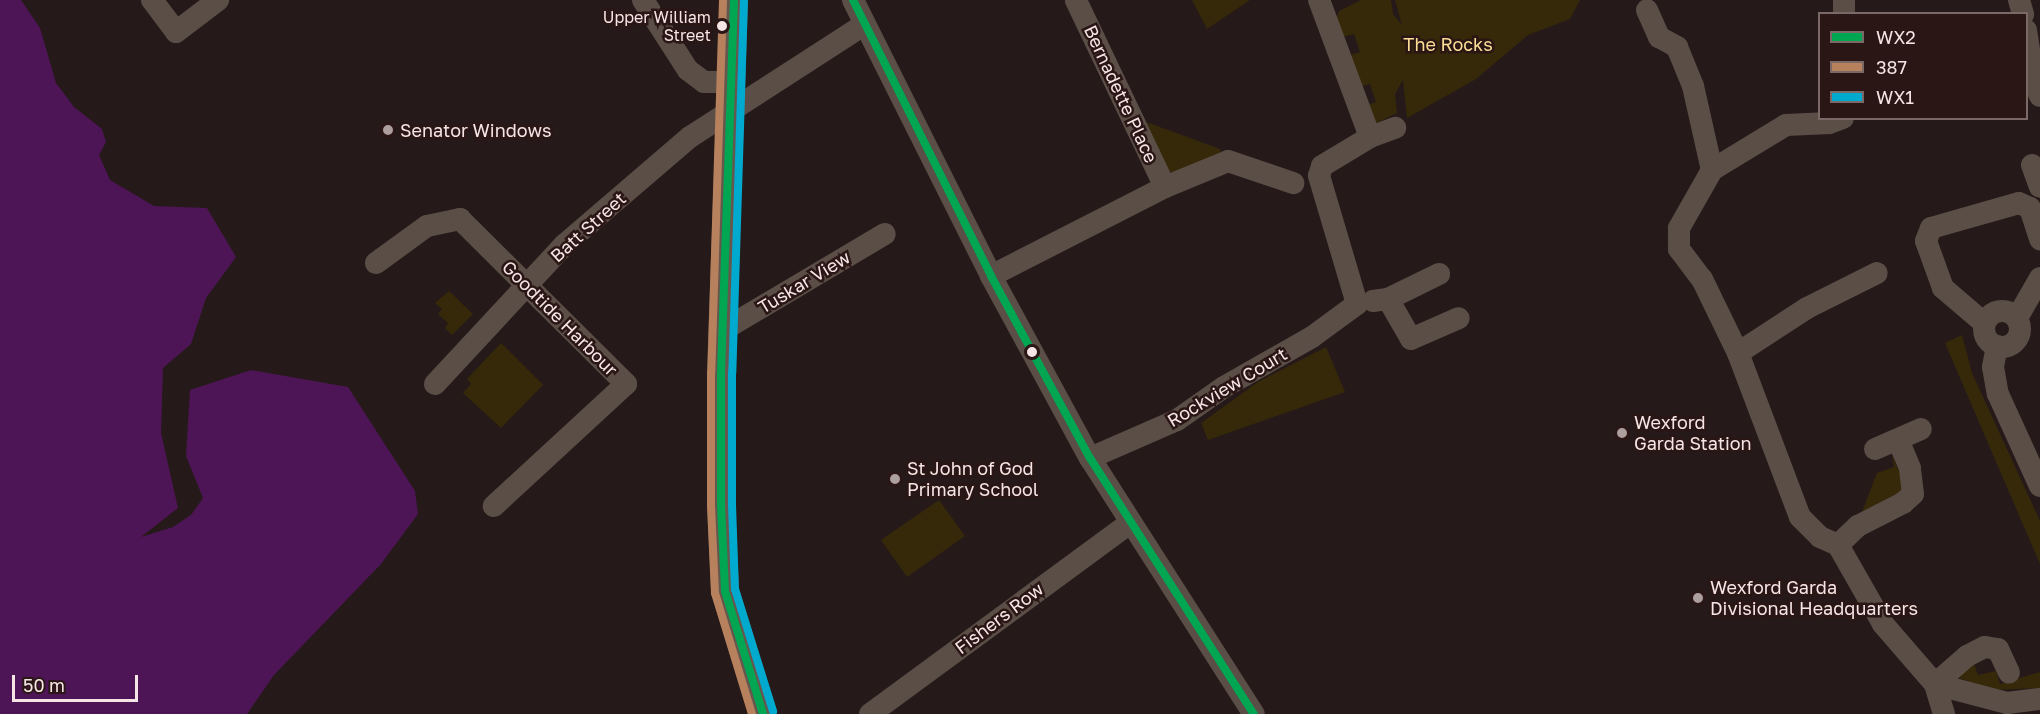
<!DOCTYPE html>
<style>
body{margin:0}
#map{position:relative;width:2040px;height:714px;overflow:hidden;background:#251a19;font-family:"Golos Text",sans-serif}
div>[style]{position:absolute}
.green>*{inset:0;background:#362909}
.water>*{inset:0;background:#4d1555}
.minor>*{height:22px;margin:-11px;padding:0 11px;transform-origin:11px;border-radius:11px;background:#5a4e47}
.minor>.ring{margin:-11px;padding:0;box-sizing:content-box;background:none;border:22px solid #5a4e47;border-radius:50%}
.major>*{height:28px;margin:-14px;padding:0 14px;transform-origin:14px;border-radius:14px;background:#66574e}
.bus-1>*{height:8px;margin:-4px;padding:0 4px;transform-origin:4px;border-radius:4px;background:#00a651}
.bus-2>*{height:8px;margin:-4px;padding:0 4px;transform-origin:4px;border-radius:4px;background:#b6815c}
.bus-3>*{height:8px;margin:-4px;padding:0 4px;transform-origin:4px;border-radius:4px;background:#00a9ce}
.dots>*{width:16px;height:16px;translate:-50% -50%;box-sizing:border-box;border:3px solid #2a1614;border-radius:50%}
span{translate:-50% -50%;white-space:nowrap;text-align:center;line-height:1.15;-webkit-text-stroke:5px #2a1614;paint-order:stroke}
.bus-label{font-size:16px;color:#f5e6e5}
.right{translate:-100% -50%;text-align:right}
.park-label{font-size:18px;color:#fbdd96}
.street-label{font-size:18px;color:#f5e6e5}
.poi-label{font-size:18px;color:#f5e6e5}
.left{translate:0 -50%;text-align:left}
.legend{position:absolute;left:1818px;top:12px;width:210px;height:108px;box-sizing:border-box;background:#2a1614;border:2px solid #7b6968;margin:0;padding:8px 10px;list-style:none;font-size:18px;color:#f5e6e5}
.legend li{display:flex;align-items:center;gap:12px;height:30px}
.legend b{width:30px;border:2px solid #7b6968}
.scale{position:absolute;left:12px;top:675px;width:126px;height:27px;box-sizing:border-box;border:3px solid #f5e6e5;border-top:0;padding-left:8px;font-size:18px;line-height:21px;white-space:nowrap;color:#f5e6e5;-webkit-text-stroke:4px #2a1614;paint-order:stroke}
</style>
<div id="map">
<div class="green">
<div style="clip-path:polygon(1192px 0,1250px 0,1207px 29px)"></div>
<div style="clip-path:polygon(1361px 0,1391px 0,1393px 14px,1402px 25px,1395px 0,1580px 0,1570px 19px,1528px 35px,1476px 79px,1407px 118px,1403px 80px,1395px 94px,1397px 113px,1376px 123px,1365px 106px,1376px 102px,1370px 84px,1359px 87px,1347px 56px,1360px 52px,1354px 34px,1342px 37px,1336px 20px,1339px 11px)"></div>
<div style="clip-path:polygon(1149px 123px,1220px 149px,1221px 152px,1173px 173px,1168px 171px,1142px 124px)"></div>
<div style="clip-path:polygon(449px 291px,473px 314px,452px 335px,445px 328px,448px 323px,438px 314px,442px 309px,435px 303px)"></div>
<div style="clip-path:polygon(1962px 335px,1972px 373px,2040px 521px,2040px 564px,1945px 343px)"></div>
<div style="clip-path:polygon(501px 343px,543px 385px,501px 428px,463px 393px,471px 384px,467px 379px)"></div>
<div style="clip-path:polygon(1326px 347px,1345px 392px,1208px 440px,1201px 423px,1258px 382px)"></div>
<div style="clip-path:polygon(1892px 455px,1906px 488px,1860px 517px,1877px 473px,1894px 467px)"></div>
<div style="clip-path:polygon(939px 500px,965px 536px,907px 577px,881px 540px)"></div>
<div style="clip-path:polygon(1974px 664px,1978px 675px,1996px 671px,2000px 684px,2040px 672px,2040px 688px,1991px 690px,1957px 677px)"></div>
</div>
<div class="water">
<div style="clip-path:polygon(0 0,21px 0,40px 28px,56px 83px,74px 107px,102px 129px,106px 142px,99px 155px,110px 180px,154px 206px,207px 208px,236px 257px,206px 298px,191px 344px,163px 368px,161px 433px,178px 508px,141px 537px,173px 527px,191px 515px,203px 498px,186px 456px,190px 390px,251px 370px,348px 387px,415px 491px,418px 514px,381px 564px,274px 675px,247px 714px,0 714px)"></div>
</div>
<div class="minor">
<div style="left:152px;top:0;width:40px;rotate:53deg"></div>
<div style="left:176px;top:32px;width:53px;rotate:-37.3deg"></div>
<div style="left:643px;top:0;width:83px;rotate:57.3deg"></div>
<div style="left:688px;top:70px;width:20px;rotate:37deg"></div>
<div style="left:704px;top:82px;width:27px"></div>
<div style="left:853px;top:0;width:309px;rotate:63.4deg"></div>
<div style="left:991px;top:276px;width:207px;rotate:61.5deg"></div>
<div style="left:1090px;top:458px;width:304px;rotate:57.4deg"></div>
<div style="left:2019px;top:0;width:15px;rotate:74deg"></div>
<div style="left:1647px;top:10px;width:30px;rotate:66deg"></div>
<div style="left:1659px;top:37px;width:21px;rotate:29deg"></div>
<div style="left:1677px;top:47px;width:42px;rotate:67.7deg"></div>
<div style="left:1693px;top:86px;width:86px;rotate:77.3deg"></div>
<div style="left:1844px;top:14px;width:14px;rotate:-90deg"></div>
<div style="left:2026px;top:30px;width:53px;rotate:81.3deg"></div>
<div style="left:2034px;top:82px;width:15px;rotate:67deg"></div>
<div style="left:1843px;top:118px;width:15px;rotate:160deg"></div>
<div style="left:1829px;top:123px;width:43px;rotate:177.3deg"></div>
<div style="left:1786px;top:125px;width:87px;rotate:148.7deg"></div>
<div style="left:1712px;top:170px;width:67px;rotate:119.6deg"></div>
<div style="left:1679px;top:228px;width:21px;rotate:90deg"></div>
<div style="left:1679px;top:249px;width:38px;rotate:53deg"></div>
<div style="left:1702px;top:279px;width:82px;rotate:64.1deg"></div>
<div style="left:1738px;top:353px;width:175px;rotate:69.3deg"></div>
<div style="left:1800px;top:517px;width:28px;rotate:45deg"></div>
<div style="left:1820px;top:537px;width:20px;rotate:24deg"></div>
<div style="left:1838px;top:545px;width:91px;rotate:60.3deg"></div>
<div style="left:1883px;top:624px;width:79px;rotate:49.1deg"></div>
<div style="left:1935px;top:684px;width:74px;rotate:14.8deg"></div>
<div style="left:2007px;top:703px;width:33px;rotate:-7deg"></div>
<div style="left:1370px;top:137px;width:27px;rotate:-20deg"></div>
<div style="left:2032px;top:165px;width:23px;rotate:70deg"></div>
<div style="left:1165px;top:187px;width:68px;rotate:-22.4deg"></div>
<div style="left:1228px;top:161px;width:69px;rotate:18.7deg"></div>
<div style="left:376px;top:263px;width:63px;rotate:-36deg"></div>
<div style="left:427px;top:226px;width:34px;rotate:-12deg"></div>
<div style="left:460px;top:219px;width:234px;rotate:44.8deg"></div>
<div style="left:626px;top:384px;width:180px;rotate:137.3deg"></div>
<div style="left:991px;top:276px;width:195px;rotate:-27.1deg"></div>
<div style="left:1165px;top:187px;width:207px;rotate:-115.5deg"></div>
<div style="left:1388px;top:299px;width:46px;rotate:60.1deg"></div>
<div style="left:1411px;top:339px;width:52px;rotate:-23.6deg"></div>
<div style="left:1373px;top:301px;width:15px;rotate:-8deg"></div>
<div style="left:1388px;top:299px;width:57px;rotate:-26.1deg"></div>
<div class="ring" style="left:1984px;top:311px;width:14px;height:14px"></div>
<div style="left:2017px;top:318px;width:46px;rotate:-60.1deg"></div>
<div style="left:1984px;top:323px;width:54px;rotate:-139.5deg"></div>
<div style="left:1943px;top:288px;width:50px;rotate:-109.9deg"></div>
<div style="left:1926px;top:241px;width:14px;rotate:-69deg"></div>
<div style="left:1931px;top:228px;width:91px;rotate:-15.9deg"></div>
<div style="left:2019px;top:203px;width:12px;rotate:24deg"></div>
<div style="left:2030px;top:208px;width:33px;rotate:72deg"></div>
<div style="left:723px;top:330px;width:188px;rotate:-30.7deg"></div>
<div style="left:1997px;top:346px;width:21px;rotate:101deg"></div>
<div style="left:1993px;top:367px;width:27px;rotate:80deg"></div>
<div style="left:1998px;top:394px;width:101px;rotate:65.5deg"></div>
<div style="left:1738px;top:353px;width:82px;rotate:-33.1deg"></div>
<div style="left:1807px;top:308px;width:78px;rotate:-26.6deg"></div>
<div style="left:435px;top:384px;width:190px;rotate:-47.1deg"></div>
<div style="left:564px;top:245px;width:166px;rotate:-40.6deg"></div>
<div style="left:690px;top:137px;width:207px;rotate:-32.8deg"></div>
<div style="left:1875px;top:449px;width:50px;rotate:-23.5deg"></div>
<div style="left:1090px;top:458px;width:95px;rotate:-23.6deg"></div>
<div style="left:1177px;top:420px;width:57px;rotate:-35.1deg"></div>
<div style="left:1224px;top:387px;width:101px;rotate:-29.6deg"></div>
<div style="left:1312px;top:337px;width:56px;rotate:-36.3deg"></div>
<div style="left:1357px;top:304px;width:134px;rotate:-106.5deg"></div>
<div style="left:1319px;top:176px;width:10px;rotate:-73deg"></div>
<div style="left:1322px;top:166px;width:56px;rotate:-31.1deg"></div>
<div style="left:1370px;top:137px;width:146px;rotate:-110.4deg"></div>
<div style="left:1838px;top:545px;width:28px;rotate:-44deg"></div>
<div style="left:1858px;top:526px;width:51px;rotate:-27.1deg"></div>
<div style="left:1903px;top:503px;width:13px;rotate:-42deg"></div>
<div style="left:1913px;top:494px;width:26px;rotate:-97deg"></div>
<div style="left:1910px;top:468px;width:30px;rotate:-113deg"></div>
<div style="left:870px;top:714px;width:321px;rotate:-36.3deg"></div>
<div style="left:1944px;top:714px;width:31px;rotate:-107deg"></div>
<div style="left:1935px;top:684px;width:43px;rotate:-41.2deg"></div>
<div style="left:1967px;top:656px;width:20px;rotate:-27deg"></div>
<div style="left:1985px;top:647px;width:13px;rotate:9deg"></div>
<div style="left:1998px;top:649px;width:26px;rotate:65deg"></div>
</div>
<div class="major">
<div style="left:734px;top:0;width:373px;rotate:92deg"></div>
<div style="left:721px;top:373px;width:132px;rotate:90deg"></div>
<div style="left:721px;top:505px;width:86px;rotate:87.3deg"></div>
<div style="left:725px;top:591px;width:129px;rotate:72.8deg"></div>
</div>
<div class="bus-1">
<div style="left:734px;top:0;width:373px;rotate:92deg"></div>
<div style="left:721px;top:373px;width:132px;rotate:90deg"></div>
<div style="left:721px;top:505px;width:86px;rotate:87.3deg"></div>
<div style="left:725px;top:591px;width:129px;rotate:72.8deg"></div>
<div style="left:853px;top:0;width:309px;rotate:63.4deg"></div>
<div style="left:991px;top:276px;width:207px;rotate:61.5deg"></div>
<div style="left:1090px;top:458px;width:304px;rotate:57.4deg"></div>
</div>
<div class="bus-2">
<div style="left:723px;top:0;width:373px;rotate:91.8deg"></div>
<div style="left:711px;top:373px;width:132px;rotate:90deg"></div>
<div style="left:711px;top:505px;width:88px;rotate:87.4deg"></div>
<div style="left:715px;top:593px;width:127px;rotate:73deg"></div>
</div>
<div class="bus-3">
<div style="left:744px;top:0;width:373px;rotate:91.8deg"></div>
<div style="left:732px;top:373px;width:132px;rotate:90deg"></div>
<div style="left:732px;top:505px;width:84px;rotate:88deg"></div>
<div style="left:735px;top:589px;width:128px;rotate:72.7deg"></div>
</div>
<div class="dots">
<div style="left:722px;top:26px;background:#f5e6e5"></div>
<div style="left:388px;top:130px;background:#ac9f9e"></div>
<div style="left:1032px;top:352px;background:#f5e6e5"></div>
<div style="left:1622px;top:433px;background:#ac9f9e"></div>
<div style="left:895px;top:479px;background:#ac9f9e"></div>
<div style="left:1698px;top:598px;background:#ac9f9e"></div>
</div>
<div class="bus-label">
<span class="right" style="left:711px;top:26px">Upper William<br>Street</span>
</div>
<div class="park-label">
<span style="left:1448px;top:44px">The Rocks</span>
</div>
<div class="street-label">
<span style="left:1121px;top:94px;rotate:65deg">Bernadette Place</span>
<span style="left:588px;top:227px;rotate:-42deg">Batt Street</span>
<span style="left:804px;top:282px;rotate:-31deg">Tuskar View</span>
<span style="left:560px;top:318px;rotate:45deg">Goodtide Harbour</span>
<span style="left:1227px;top:387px;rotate:-31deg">Rockview Court</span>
<span style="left:999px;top:618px;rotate:-37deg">Fishers Row</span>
</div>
<div class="poi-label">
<span class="left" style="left:400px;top:130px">Senator Windows</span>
<span class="left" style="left:1634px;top:433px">Wexford<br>Garda Station</span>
<span class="left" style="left:907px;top:479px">St John of God<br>Primary School</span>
<span class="left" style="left:1710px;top:598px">Wexford Garda<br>Divisional Headquarters</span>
</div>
<ul class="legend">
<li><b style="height:8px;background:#00a651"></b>WX2</li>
<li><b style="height:8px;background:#b6815c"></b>387</li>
<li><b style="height:8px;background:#00a9ce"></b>WX1</li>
</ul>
<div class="scale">50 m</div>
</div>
